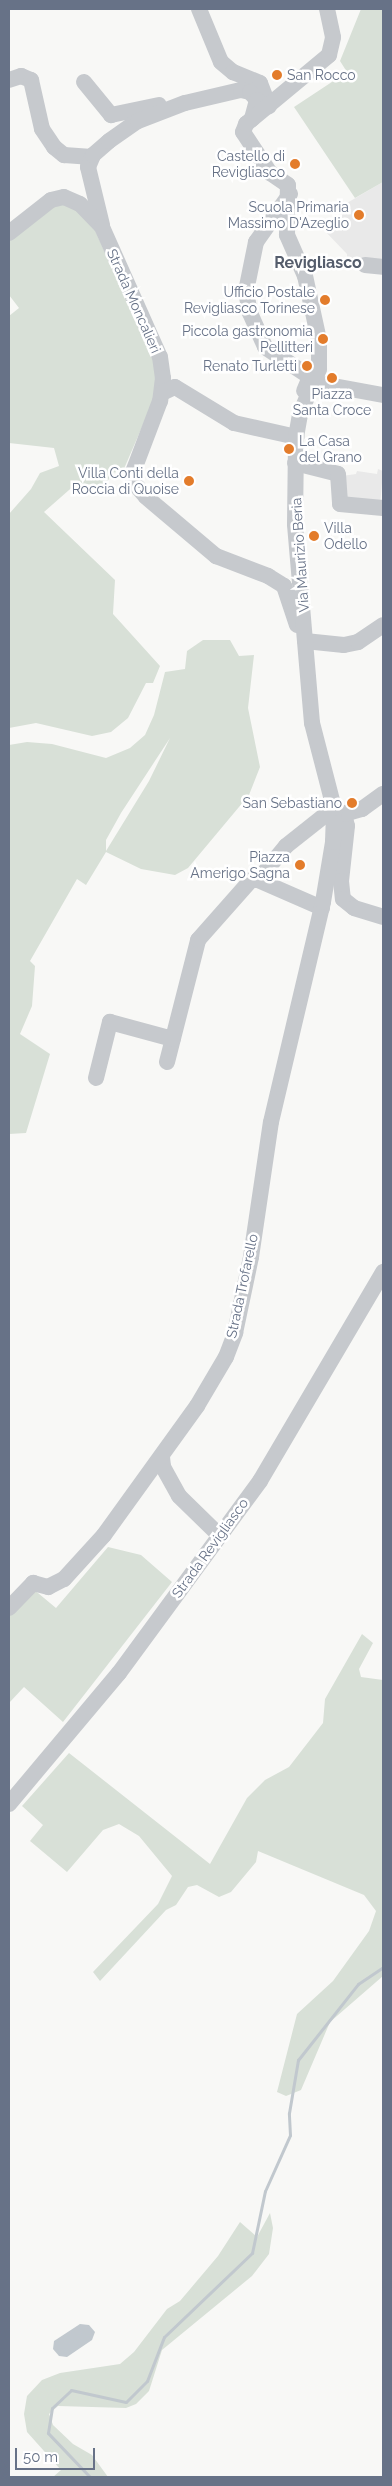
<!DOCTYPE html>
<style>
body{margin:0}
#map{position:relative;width:392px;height:2486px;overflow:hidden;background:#f8f8f6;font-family:Raleway,sans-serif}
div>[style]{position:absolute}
.built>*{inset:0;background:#e9e9e9}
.green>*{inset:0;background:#d8e0d7}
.water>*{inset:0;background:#c1c8ce}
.stream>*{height:3px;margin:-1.5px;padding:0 1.5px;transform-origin:1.5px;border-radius:1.5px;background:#c1c8ce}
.minor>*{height:16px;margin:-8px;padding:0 8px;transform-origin:8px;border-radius:8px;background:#c6c9cd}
.dots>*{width:14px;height:14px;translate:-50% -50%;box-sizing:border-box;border:2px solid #fff;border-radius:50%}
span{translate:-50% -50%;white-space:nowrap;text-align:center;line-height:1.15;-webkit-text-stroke:5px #fff;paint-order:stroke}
.poi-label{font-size:14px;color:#677287}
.left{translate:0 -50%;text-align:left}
.right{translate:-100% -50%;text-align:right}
.street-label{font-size:14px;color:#677287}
.quarter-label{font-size:16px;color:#555d6c;font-weight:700}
.frame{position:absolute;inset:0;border:10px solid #677287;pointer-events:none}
.scale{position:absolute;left:15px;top:2448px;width:80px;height:22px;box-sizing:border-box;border:2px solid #677287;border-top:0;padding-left:6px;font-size:15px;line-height:18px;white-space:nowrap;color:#677287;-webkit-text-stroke:4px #fff;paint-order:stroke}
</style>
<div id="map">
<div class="built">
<div style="clip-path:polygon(383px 182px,383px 264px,347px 260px,347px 254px,322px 228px,347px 203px)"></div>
<div style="clip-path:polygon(378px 469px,383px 471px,380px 506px,349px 505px,342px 476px,356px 474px,357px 471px,377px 474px)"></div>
</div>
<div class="green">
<div style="clip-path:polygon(361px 9px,383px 9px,383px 182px,355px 198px,294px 107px,347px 72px,340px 61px)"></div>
<div style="clip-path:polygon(67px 201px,91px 221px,154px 363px,156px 380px,155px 397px,123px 471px,111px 473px,106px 486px,77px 483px,44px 512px,115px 580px,113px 614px,160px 666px,153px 683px,146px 683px,128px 718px,111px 732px,92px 736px,36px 723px,9px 728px,9px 514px,31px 489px,40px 473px,59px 466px,54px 448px,9px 443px,9px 316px,19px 308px,9px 295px,9px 237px,40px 212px)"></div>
<div style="clip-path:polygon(evenodd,203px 640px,230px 640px,239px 656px,254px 655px,248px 708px,260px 767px,249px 795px,188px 868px,175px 875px,141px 869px,106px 852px,86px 885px,77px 879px,30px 961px,35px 966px,32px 1006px,20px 1034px,50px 1054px,26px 1133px,9px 1134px,9px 745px,27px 742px,52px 744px,106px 758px,130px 748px,145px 735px,154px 715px,165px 672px,185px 669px,187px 651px,203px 640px,170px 738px,149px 781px,106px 851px,106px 840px,121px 813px,170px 738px)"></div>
<div style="clip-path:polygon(108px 1547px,141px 1555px,172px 1582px,63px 1722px,24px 1687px,9px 1703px,9px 1614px,32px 1588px,56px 1608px)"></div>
<div style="clip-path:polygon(362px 1634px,373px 1643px,359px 1669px,361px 1677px,383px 1680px,383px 1976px,330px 2022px,301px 2090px,286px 2096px,277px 2092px,297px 2014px,333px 1981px,369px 1931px,376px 1911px,364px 1895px,258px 1851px,256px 1862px,231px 1892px,219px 1897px,197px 1885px,188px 1887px,176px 1905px,166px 1910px,100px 1981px,93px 1972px,158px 1904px,172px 1876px,139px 1836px,119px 1824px,103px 1830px,67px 1872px,30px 1841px,43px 1825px,22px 1806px,69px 1753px,210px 1864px,247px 1798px,265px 1780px,289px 1767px,323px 1723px,325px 1699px)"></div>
<div style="clip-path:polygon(270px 2213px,273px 2228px,269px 2254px,252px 2276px,162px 2350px,149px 2391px,136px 2404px,126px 2408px,58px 2406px,49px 2414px,53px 2425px,73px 2444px,92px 2455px,108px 2477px,53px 2477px,61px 2470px,27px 2432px,24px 2414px,27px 2396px,42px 2380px,60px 2373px,120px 2364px,134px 2352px,167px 2309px,180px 2301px,218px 2256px,240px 2222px,257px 2237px)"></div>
</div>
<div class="water">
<div style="clip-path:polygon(80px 2324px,89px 2325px,95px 2332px,92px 2340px,67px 2357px,59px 2356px,53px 2349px,54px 2341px)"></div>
</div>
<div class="stream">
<div style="left:90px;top:2477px;width:61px;rotate:-133.7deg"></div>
<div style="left:48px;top:2433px;width:25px;rotate:-81deg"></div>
<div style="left:52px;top:2408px;width:26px;rotate:-43deg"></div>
<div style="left:71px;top:2390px;width:56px;rotate:12.3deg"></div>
<div style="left:126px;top:2402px;width:30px;rotate:-45deg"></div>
<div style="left:147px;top:2381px;width:47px;rotate:-68.9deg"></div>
<div style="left:164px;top:2337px;width:122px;rotate:-43.7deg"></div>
<div style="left:252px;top:2253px;width:63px;rotate:-78.2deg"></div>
<div style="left:265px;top:2191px;width:61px;rotate:-65.9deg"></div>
<div style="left:290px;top:2135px;width:22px;rotate:-93deg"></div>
<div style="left:289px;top:2113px;width:54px;rotate:-80.4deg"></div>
<div style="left:298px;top:2060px;width:97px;rotate:-51.7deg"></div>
<div style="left:358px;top:1984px;width:30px;rotate:-34deg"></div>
</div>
<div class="minor">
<div style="left:199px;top:9px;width:57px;rotate:67.5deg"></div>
<div style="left:221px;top:62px;width:16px;rotate:40deg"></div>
<div style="left:233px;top:72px;width:29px;rotate:22deg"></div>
<div style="left:260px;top:83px;width:25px;rotate:69deg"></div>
<div style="left:9px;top:80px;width:13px;rotate:-18deg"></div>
<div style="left:21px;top:76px;width:11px;rotate:22deg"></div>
<div style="left:31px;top:80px;width:50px;rotate:77.3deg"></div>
<div style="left:42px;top:129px;width:22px;rotate:56deg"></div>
<div style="left:54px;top:147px;width:13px;rotate:39deg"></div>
<div style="left:64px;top:155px;width:28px;rotate:4deg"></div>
<div style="left:84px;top:82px;width:43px;rotate:50.7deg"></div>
<div style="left:111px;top:115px;width:49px;rotate:-11.8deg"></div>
<div style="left:290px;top:194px;width:59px;rotate:125.3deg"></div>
<div style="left:256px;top:242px;width:50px;rotate:101.5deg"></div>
<div style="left:246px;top:291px;width:22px;rotate:80deg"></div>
<div style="left:250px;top:313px;width:37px;rotate:66deg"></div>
<div style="left:265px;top:347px;width:54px;rotate:33.7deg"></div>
<div style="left:310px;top:377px;width:15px;rotate:113deg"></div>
<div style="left:102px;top:225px;width:60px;rotate:-103.6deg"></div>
<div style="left:88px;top:167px;width:13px;rotate:-67deg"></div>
<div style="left:93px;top:155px;width:21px;rotate:-41deg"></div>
<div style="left:109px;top:141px;width:35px;rotate:-35deg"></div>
<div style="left:138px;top:121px;width:50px;rotate:-21deg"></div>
<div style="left:185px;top:103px;width:57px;rotate:-13.1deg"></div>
<div style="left:241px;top:90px;width:9px;rotate:13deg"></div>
<div style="left:250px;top:92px;width:11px;rotate:49deg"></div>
<div style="left:257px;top:100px;width:20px;rotate:105deg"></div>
<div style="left:9px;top:233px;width:53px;rotate:-38.2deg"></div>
<div style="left:51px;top:200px;width:13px;rotate:-13deg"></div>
<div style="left:64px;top:197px;width:17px;rotate:24deg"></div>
<div style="left:80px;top:204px;width:32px;rotate:46deg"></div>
<div style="left:102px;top:227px;width:142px;rotate:66deg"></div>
<div style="left:160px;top:357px;width:21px;rotate:82deg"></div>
<div style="left:163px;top:378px;width:23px;rotate:97deg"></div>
<div style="left:160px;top:401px;width:76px;rotate:110.8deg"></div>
<div style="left:133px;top:472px;width:11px;rotate:85deg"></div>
<div style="left:134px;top:483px;width:18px;rotate:49deg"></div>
<div style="left:146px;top:497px;width:92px;rotate:40.1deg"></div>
<div style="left:216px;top:556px;width:56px;rotate:21deg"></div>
<div style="left:268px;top:576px;width:19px;rotate:32deg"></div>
<div style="left:284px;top:586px;width:41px;rotate:71.6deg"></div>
<div style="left:365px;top:265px;width:18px;rotate:6deg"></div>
<div style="left:312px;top:382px;width:72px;rotate:10.4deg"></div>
<div style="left:162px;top:393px;width:14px;rotate:-25deg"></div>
<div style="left:175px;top:387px;width:69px;rotate:31.4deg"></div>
<div style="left:234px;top:423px;width:64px;rotate:12.7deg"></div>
<div style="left:295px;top:463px;width:44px;rotate:14.3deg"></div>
<div style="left:338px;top:474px;width:30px;rotate:86deg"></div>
<div style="left:340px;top:504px;width:43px;rotate:5.3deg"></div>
<div style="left:305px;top:641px;width:39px;rotate:6deg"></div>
<div style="left:344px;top:645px;width:14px;rotate:-12deg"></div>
<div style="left:358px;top:642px;width:30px;rotate:-34deg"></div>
<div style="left:334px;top:808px;width:12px;rotate:31deg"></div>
<div style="left:344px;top:814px;width:12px;rotate:76deg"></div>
<div style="left:347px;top:826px;width:55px;rotate:96.2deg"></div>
<div style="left:341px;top:881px;width:18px;rotate:84deg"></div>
<div style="left:343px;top:899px;width:14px;rotate:39deg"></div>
<div style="left:354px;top:908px;width:30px;rotate:17deg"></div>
<div style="left:344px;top:814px;width:19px;rotate:-16deg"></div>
<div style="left:362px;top:809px;width:26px;rotate:-36deg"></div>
<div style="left:322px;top:908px;width:70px;rotate:-156.4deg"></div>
<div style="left:258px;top:880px;width:44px;rotate:-50.5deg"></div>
<div style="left:286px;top:846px;width:61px;rotate:-38.4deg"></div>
<div style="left:167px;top:1062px;width:126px;rotate:-75.7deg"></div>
<div style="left:198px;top:940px;width:80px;rotate:-48.5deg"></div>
<div style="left:251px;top:880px;width:7px"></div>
<div style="left:96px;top:1078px;width:58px;rotate:-76deg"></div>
<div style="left:110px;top:1022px;width:65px;rotate:15.1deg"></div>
<div style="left:162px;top:1457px;width:10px;rotate:84deg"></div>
<div style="left:163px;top:1467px;width:33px;rotate:61deg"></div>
<div style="left:179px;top:1496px;width:57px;rotate:44.3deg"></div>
<div style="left:9px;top:1608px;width:35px;rotate:-46deg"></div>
<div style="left:33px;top:1583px;width:16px;rotate:15deg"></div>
<div style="left:48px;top:1587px;width:18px;rotate:-27deg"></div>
<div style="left:64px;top:1579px;width:59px;rotate:-47.7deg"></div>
<div style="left:104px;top:1535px;width:159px;rotate:-54.2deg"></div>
<div style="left:197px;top:1406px;width:57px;rotate:-59.4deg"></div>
<div style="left:226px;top:1357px;width:26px;rotate:-69deg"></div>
<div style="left:235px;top:1333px;width:78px;rotate:-78.1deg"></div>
<div style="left:251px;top:1257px;width:136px;rotate:-81.6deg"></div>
<div style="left:271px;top:1122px;width:226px;rotate:-76.7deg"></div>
<div style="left:323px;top:902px;width:61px;rotate:-80.5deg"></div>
<div style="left:333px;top:842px;width:34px;rotate:-88deg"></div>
<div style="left:334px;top:808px;width:88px;rotate:-104.5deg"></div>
<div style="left:312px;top:723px;width:200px;rotate:-94.9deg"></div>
<div style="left:295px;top:524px;width:87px;rotate:-89.3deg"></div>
<div style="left:296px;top:437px;width:23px;rotate:-80deg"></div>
<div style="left:300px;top:414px;width:49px;rotate:-67.1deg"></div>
<div style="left:319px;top:369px;width:29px;rotate:-90deg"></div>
<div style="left:319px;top:340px;width:66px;rotate:-102.3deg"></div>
<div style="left:305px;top:276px;width:45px;rotate:-113.7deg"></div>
<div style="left:287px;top:235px;width:50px;rotate:-88.9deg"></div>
<div style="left:288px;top:185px;width:22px;rotate:-146deg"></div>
<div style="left:270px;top:173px;width:49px;rotate:-123.4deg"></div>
<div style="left:243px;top:132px;width:9px;rotate:-69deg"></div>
<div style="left:246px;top:124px;width:108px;rotate:-39.7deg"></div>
<div style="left:329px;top:55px;width:18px;rotate:-77deg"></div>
<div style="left:333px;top:37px;width:29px;rotate:-102deg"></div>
<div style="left:9px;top:1804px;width:171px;rotate:-50deg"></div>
<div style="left:119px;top:1673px;width:238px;rotate:-53.7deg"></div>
<div style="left:260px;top:1481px;width:243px;rotate:-59.5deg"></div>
</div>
<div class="dots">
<div style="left:277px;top:75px;background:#e37c2b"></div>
<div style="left:295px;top:164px;background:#e37c2b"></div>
<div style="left:359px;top:215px;background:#e37c2b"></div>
<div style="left:325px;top:300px;background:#e37c2b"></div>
<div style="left:323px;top:339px;background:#e37c2b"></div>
<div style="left:307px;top:366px;background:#e37c2b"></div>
<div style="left:332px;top:378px;background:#e37c2b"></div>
<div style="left:289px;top:449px;background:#e37c2b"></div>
<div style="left:189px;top:481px;background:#e37c2b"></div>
<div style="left:314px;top:536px;background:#e37c2b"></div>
<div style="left:352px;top:803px;background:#e37c2b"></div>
<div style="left:300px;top:865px;background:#e37c2b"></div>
</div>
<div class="poi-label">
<span class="left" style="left:287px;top:75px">San Rocco</span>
<span class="right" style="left:285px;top:164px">Castello di<br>Revigliasco</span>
<span class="right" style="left:349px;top:215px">Scuola Primaria<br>Massimo D'Azeglio</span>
<span class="right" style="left:315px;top:300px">Ufficio Postale<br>Revigliasco Torinese</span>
<span class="right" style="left:313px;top:339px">Piccola gastronomia<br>Pellitteri</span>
<span class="right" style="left:297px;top:366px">Renato Turletti</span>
<span style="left:332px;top:402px">Piazza<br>Santa Croce</span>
<span class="left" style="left:299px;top:449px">La Casa<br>del Grano</span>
<span class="right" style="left:179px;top:481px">Villa Conti della<br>Roccia di Quoise</span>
<span class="left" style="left:324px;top:536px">Villa<br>Odello</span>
<span class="right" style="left:342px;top:803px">San Sebastiano</span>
<span class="right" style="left:290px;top:865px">Piazza<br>Amerigo Sagna</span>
</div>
<div class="street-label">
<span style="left:134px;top:301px;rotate:66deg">Strada Moncalieri</span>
<span style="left:300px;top:555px;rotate:-94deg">Via Maurizio Beria</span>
<span style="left:242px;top:1286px;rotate:-78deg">Strada Trofarello</span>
<span style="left:210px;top:1548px;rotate:-54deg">Strada Revigliasco</span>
</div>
<div class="quarter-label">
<span style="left:318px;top:263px">Revigliasco</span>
</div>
<div class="frame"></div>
<div class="scale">50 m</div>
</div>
